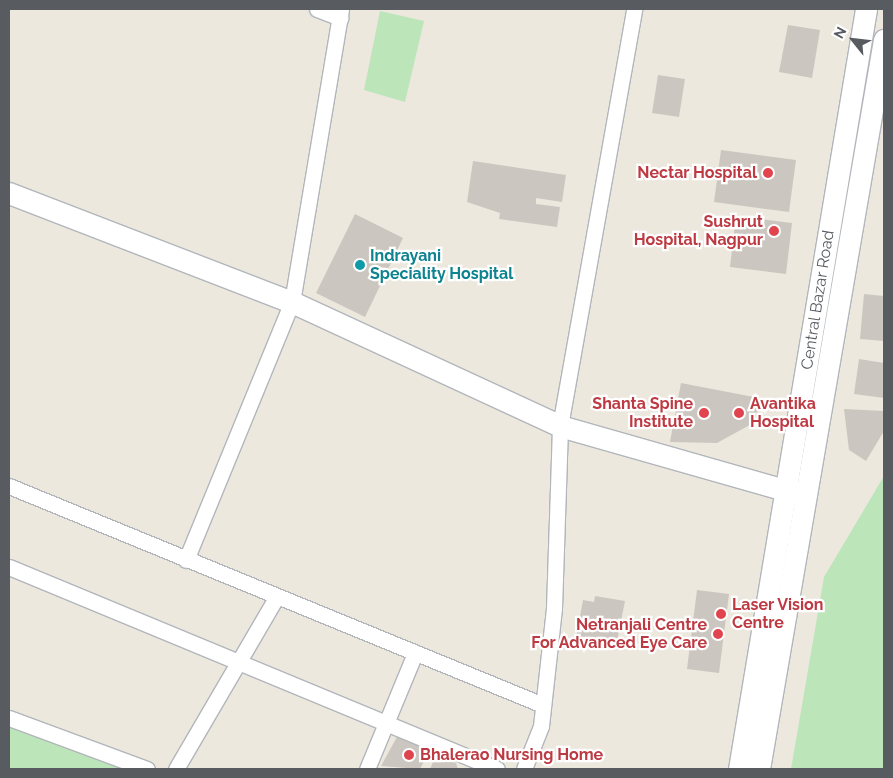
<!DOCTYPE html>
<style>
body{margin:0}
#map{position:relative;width:893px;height:778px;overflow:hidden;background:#ece8de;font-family:Raleway,sans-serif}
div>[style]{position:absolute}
.green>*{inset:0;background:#bce5b9}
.building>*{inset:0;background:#ccc6c0}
.roads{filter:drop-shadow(1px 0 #b2b6bb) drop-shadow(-1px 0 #b2b6bb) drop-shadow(0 1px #b2b6bb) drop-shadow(0 -1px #b2b6bb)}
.street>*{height:15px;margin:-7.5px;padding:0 7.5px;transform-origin:7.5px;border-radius:7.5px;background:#fff}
.secondary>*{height:21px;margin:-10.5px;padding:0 10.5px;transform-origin:10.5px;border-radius:10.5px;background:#fff}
.dots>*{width:14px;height:14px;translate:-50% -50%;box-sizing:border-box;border:2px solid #fff;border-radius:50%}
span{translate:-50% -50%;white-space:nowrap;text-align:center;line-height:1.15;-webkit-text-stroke:4.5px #fff;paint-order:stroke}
.health-label{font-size:16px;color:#be3a42;font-weight:700}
.right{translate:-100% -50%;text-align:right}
.left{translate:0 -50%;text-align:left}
.culture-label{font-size:16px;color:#0d838f;font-weight:700}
.street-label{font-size:16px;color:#585c61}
.frame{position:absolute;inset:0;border:10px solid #585c61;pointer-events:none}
.north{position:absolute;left:828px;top:15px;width:50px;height:50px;-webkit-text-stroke:4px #fff;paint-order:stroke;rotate:299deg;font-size:14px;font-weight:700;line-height:20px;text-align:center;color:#585c61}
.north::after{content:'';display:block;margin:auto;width:18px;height:22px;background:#585c61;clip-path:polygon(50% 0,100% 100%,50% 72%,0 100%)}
</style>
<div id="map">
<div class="green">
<div style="clip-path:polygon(380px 11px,424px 21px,405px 102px,364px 90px)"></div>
<div style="clip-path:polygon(884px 476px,884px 769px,791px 769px,824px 577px)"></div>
<div style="clip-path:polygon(9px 718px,147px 769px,9px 769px)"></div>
</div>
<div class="building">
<div style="clip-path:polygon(788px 25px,820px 30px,812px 78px,779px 72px)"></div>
<div style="clip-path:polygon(658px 75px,685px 79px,679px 117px,652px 113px)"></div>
<div style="clip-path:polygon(721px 150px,796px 160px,789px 212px,714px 202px)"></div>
<div style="clip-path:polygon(473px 161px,566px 175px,562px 202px,536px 198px,536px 204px,560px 207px,557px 227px,499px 219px,500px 213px,467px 202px)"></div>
<div style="clip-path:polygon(355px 214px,403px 238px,365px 317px,316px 293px)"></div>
<div style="clip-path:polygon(736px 216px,792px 223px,786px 274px,730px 267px)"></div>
<div style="clip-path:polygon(864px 294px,884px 296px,884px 341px,860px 339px)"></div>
<div style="clip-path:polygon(859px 359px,884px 363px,884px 398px,854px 394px)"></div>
<div style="clip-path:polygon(681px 383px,759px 398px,757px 421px,717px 443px,670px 442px)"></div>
<div style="clip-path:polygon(844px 409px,884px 411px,884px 431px,866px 461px,849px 450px)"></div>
<div style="clip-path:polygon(697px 590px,729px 594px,719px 673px,687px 669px)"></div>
<div style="clip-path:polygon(595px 596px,625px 601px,617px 641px,600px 647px,576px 638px,583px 600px,594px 602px)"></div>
<div style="clip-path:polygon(398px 735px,430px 750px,420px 769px,381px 766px)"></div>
<div style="clip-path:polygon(436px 755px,456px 763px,458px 769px,430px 769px)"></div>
</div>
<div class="roads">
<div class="street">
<div style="left:317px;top:9px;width:25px;rotate:21deg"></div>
<div style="left:9px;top:486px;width:577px;rotate:22.3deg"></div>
<div style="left:186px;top:560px;width:279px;rotate:-67.7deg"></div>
<div style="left:292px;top:302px;width:297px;rotate:-80.5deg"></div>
<div style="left:9px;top:567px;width:528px;rotate:22.49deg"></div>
<div style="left:9px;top:718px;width:147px;rotate:20.3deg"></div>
<div style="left:176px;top:769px;width:198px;rotate:-59.7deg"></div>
<div style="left:367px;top:769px;width:126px;rotate:-67.5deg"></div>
<div style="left:524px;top:769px;width:46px;rotate:-68.4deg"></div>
<div style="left:541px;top:726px;width:119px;rotate:-83.7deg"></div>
<div style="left:554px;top:608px;width:182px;rotate:-88.1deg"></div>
<div style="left:560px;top:426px;width:424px;rotate:-79.9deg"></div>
</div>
<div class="secondary">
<div style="left:9px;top:193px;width:303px;rotate:21.1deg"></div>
<div style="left:292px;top:302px;width:295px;rotate:24.8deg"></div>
<div style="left:560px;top:426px;width:255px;rotate:15.9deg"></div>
<div style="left:739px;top:769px;width:771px;rotate:-80.51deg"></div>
<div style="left:759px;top:769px;width:740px;rotate:-80.27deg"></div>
</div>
</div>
<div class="dots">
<div style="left:768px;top:173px;background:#e0444e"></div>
<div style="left:774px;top:231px;background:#e0444e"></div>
<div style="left:360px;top:265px;background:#0f9aa8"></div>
<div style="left:704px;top:413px;background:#e0444e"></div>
<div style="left:739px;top:413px;background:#e0444e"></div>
<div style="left:721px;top:614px;background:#e0444e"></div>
<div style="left:718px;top:634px;background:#e0444e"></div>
<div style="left:409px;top:755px;background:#e0444e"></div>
</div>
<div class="health-label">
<span class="right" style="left:757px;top:173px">Nectar Hospital</span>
<span class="right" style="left:763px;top:231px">Sushrut<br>Hospital, Nagpur</span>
<span class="right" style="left:693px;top:413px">Shanta Spine<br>Institute</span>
<span class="left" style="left:750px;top:413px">Avantika<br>Hospital</span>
<span class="left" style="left:732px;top:614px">Laser Vision<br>Centre</span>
<span class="right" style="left:707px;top:634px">Netranjali Centre<br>For Advanced Eye Care</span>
<span class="left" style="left:420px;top:755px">Bhalerao Nursing Home</span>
</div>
<div class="culture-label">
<span class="left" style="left:370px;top:265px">Indrayani<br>Speciality Hospital</span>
</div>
<div class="street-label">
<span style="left:818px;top:300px;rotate:-81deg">Central Bazar Road</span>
</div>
<div class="frame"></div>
<div class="north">N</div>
</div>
